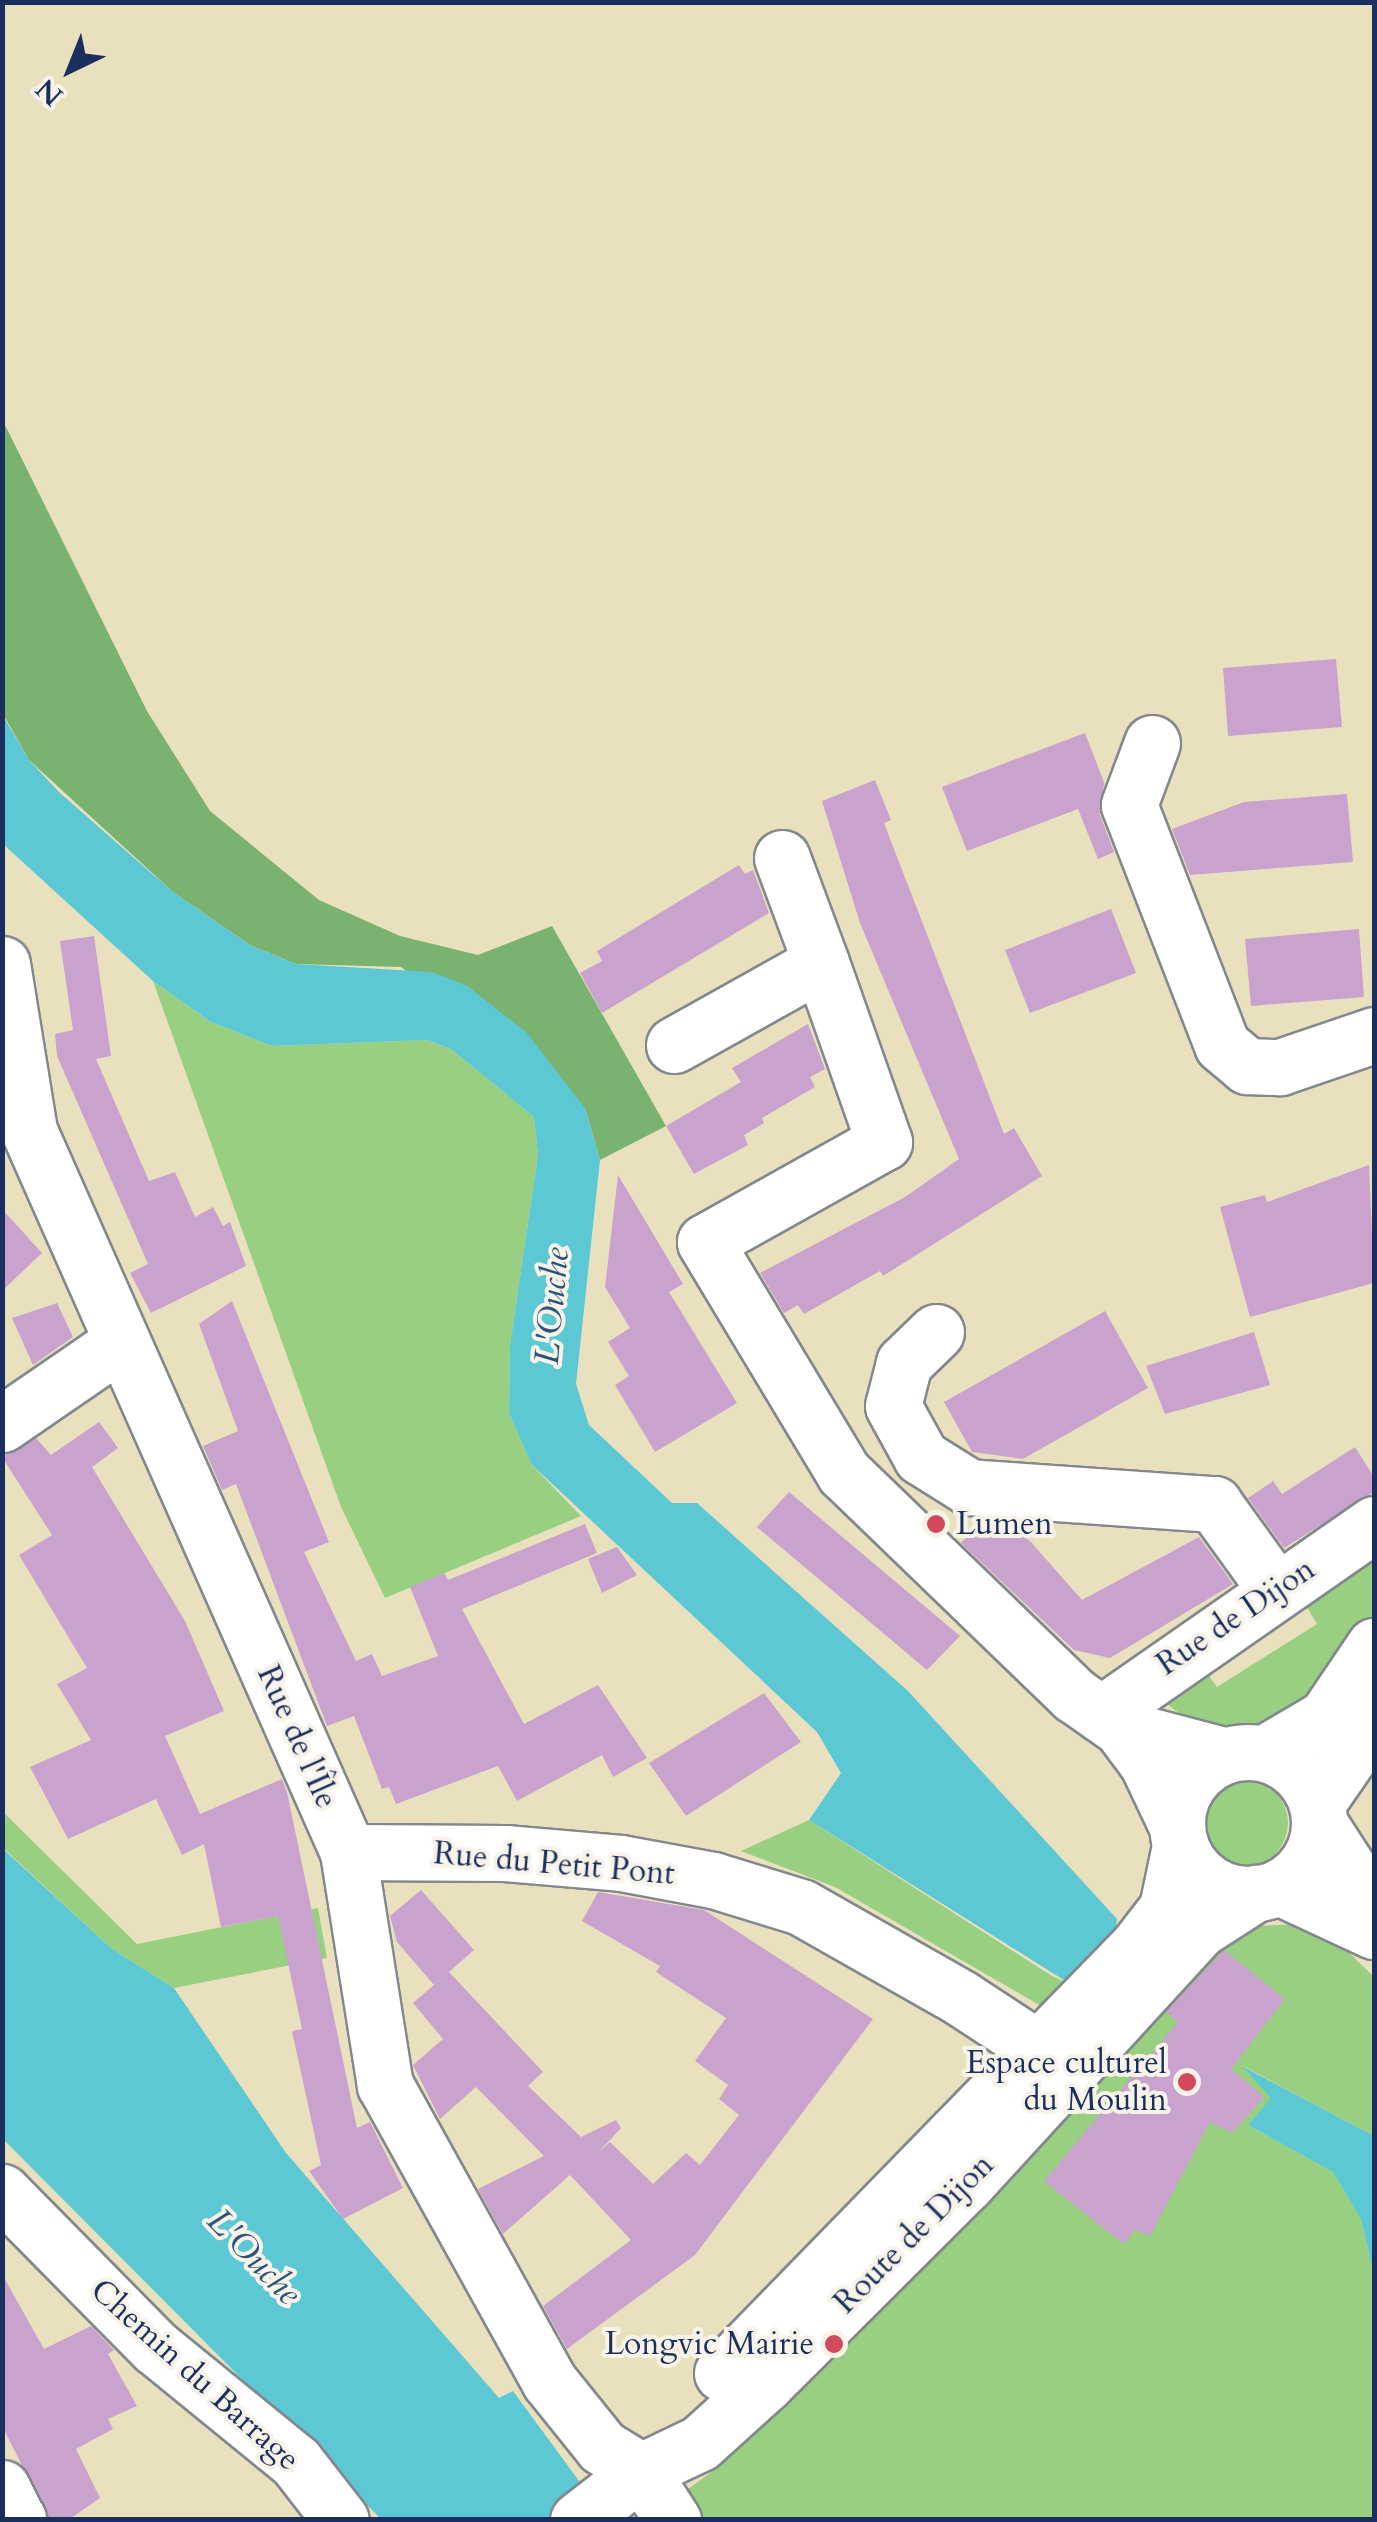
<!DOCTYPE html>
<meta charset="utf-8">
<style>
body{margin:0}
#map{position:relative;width:1377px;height:2522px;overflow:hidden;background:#e9e1be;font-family:Cardo,serif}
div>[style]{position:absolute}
.green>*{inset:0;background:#99cf81}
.round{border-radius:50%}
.forest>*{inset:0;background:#7ab26f}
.water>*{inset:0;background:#5cc8d4}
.building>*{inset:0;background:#caa2ce}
.roads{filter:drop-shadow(2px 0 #82888e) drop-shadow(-2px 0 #82888e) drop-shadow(0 2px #82888e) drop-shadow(0 -2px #82888e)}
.minor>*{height:55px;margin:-27.5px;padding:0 27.5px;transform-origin:27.5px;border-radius:27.5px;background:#fff}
.major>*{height:55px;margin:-27.5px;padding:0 27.5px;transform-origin:27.5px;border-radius:27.5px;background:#fff}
.major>.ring{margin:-27.5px;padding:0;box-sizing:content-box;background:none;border:55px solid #fff;border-radius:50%}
.dots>*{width:28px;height:28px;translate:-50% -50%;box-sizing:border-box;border:5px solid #f7f3e8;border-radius:50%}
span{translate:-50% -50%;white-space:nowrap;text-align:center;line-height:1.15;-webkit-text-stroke:8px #f7f3e8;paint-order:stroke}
.poi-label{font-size:32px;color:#1b2f5e}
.left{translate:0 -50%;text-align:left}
.right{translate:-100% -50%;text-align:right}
.street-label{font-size:32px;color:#1b2f5e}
.water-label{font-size:35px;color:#2b557c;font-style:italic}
.frame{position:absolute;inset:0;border:5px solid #1b2f5e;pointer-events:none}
.north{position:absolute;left:20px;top:20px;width:100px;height:100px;-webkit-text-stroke:8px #f7f3e8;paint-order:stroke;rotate:223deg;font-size:28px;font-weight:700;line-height:40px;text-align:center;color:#1b2f5e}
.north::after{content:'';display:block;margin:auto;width:35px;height:45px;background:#1b2f5e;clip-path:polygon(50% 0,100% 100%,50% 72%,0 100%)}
</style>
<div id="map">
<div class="green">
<div style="clip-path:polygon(153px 981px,211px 1022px,272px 1046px,427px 1040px,451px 1049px,534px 1117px,538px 1155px,510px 1345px,509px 1413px,531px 1464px,581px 1516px,385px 1598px,341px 1507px)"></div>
<div style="clip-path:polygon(1374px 1550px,1374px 1623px,1327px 1698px,1265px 1729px,1215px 1731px,1203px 1731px,1167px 1704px,1164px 1695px,1199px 1662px,1217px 1687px,1317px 1624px,1302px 1599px)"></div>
<div class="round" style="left:1202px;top:1780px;width:86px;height:86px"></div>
<div style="clip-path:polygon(2px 1811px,137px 1944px,318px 1908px,327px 1958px,174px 1988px,112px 1949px,3px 1848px)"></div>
<div style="clip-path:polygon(809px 1820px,1052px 1976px,1075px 1987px,1041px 2006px,835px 1887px,741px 1851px)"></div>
<div style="clip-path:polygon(1307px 1924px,1331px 1935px,1374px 1977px,1374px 2136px,1243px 2066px,1272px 2098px,1248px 2125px,1333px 2172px,1361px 2218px,1374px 2275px,1374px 2519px,645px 2520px,713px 2471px,801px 2389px,1186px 1970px,1253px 1926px)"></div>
</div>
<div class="forest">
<div style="clip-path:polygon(2px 419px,147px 711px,210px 811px,319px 900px,400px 936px,478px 955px,552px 926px,666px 1126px,600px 1160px,585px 1108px,401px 967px,296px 964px,250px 945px,173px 892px,29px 760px,3px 714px)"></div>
</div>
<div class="water">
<div style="clip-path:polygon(2px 714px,29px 760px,60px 793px,173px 892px,250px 945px,296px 964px,432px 972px,466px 985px,526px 1032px,585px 1108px,600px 1160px,576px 1384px,589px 1425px,672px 1503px,697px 1503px,908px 1691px,1117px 1919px,1116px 1929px,1075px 1987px,809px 1820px,841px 1773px,817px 1732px,531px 1464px,509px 1413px,510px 1345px,538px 1155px,534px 1117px,451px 1049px,427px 1040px,272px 1046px,211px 1022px,153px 981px,3px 844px)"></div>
<div style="clip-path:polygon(2px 1848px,112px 1949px,174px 1988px,286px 2153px,499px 2398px,513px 2391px,607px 2519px,381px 2519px,3px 2139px)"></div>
<div style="clip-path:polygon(1242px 2066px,1374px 2136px,1374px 2275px,1361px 2219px,1333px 2172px,1248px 2125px,1271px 2098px)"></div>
</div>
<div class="building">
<div style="clip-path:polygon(1336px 659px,1342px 727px,1228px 736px,1223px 668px)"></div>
<div style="clip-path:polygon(1085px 733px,1104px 782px,1100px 815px,1114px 852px,1098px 859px,1078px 809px,967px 851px,942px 787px)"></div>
<div style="clip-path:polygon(875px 780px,891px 820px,884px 823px,1004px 1134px,1014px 1128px,1042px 1176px,883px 1276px,880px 1271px,804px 1314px,798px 1305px,784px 1313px,760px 1273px,905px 1197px,959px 1159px,860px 923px,822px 801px)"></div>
<div style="clip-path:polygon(1347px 794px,1353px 862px,1190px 875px,1172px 829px,1244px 802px)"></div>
<div style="clip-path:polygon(739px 865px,745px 874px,753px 870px,769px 913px,602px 1013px,580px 973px,602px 961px,597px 951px)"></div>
<div style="clip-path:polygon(1111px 909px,1136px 973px,1030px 1013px,1005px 950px)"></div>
<div style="clip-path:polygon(1359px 929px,1364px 997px,1251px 1006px,1245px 939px)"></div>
<div style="clip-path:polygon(94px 936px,111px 1056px,96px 1059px,149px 1181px,175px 1172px,195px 1217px,213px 1207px,223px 1226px,230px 1222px,246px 1266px,151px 1313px,130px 1273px,148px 1264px,57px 1056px,55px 1034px,73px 1030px,60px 941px)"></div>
<div style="clip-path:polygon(808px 1024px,825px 1069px,810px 1077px,815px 1087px,762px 1118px,764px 1123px,744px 1135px,748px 1145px,694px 1174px,666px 1126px,741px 1082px,732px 1068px)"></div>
<div style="clip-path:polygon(1369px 1165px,1374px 1283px,1250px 1317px,1220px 1207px,1265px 1195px,1267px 1202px)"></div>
<div style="clip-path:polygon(618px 1175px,683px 1284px,669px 1292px,737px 1403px,655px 1452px,615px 1385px,629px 1376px,608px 1342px,630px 1328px,605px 1287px)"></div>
<div style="clip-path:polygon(2px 1209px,42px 1253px,2px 1291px)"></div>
<div style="clip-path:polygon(232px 1301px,329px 1542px,304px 1552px,356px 1661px,372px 1654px,382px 1676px,438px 1656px,410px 1587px,444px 1573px,448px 1580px,585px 1524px,597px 1553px,462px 1609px,524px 1724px,598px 1685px,647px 1758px,613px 1777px,602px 1755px,517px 1801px,498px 1766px,396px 1804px,389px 1787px,382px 1789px,354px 1716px,327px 1726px,236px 1484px,222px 1490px,203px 1446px,238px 1431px,199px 1324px)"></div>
<div style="clip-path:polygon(57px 1303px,73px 1337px,33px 1365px,12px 1318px)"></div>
<div style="clip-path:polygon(1105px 1311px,1148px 1388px,1023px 1459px,972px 1452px,944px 1402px)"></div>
<div style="clip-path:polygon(1254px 1332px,1270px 1385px,1165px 1414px,1146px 1366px)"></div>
<div style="clip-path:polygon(99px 1422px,118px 1448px,92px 1467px,185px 1621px,224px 1711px,165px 1736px,200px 1814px,282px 1779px,287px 1792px,357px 2128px,370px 2122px,403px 2188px,343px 2219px,309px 2171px,321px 2165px,292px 2031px,302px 2029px,278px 1916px,221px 1927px,204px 1844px,182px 1855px,156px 1799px,68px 1839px,30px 1767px,91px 1740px,57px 1684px,87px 1668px,19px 1555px,52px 1535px,2px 1457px,36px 1438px,51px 1455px)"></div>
<div style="clip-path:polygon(1355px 1447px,1374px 1477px,1374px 1492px,1284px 1548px,1248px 1498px,1273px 1481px,1282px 1494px)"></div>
<div style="clip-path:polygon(789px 1492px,960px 1636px,927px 1670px,757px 1527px)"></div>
<div style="clip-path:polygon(984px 1519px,1001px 1521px,1030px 1541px,1082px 1600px,1199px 1537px,1233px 1584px,1110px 1658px,1074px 1650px,961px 1543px)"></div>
<div style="clip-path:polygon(617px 1547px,637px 1575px,602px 1593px,588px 1559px)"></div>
<div style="clip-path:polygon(764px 1693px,801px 1742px,686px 1816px,649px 1763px)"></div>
<div style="clip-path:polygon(421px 1890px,474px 1950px,434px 1985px,397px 1942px,390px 1916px)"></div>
<div style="clip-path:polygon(598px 1892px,704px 1910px,873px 2019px,695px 2255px,567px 2349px,543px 2306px,631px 2240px,570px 2175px,503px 2234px,478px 2189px,544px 2156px,476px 2087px,440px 2119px,413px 2065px,443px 2039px,413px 2003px,449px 1972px,543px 2072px,528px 2086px,581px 2137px,616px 2120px,621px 2128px,598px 2153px,610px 2142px,653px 2184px,686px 2153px,700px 2165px,739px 2115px,719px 2099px,728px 2085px,695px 2061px,726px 2018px,656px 1972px,660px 1966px,582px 1921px)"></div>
<div style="clip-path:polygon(1224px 1950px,1285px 1999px,1231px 2069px,1264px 2097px,1232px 2133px,1210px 2122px,1150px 2236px,1135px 2230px,1124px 2244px,1044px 2181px,1178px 2022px,1166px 2012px)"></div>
<div style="clip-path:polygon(2px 2274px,44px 2349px,91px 2326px,114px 2350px,108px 2354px,137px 2406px,108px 2419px,113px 2429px,76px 2449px,100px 2498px,68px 2520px,50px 2520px,2px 2426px)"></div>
</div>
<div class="roads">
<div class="minor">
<div style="left:1152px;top:743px;width:66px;rotate:110.4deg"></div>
<div style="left:1129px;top:805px;width:257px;rotate:68.8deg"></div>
<div style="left:1222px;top:1045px;width:33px;rotate:40deg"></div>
<div style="left:1247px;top:1066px;width:33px;rotate:2deg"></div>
<div style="left:1280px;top:1067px;width:99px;rotate:-18.8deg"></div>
<div style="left:782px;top:858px;width:112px;rotate:69.6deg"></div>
<div style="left:2px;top:964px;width:169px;rotate:80.8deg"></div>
<div style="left:29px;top:1131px;width:788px;rotate:66.13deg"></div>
<div style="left:348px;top:1852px;width:236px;rotate:81deg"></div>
<div style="left:385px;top:2085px;width:338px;rotate:61deg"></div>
<div style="left:549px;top:2381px;width:85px;rotate:51.2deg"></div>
<div style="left:602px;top:2447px;width:46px;rotate:31.6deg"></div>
<div style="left:641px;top:2471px;width:59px;rotate:56.9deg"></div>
<div style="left:674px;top:1045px;width:168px;rotate:-29.2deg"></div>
<div style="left:821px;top:963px;width:190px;rotate:70.6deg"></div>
<div style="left:884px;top:1142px;width:205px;rotate:150.8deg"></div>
<div style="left:705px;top:1242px;width:270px;rotate:59deg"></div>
<div style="left:844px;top:1473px;width:320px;rotate:44deg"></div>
<div style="left:1074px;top:1695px;width:57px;rotate:35.1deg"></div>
<div style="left:1121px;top:1728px;width:106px;rotate:14.8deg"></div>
<div style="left:936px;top:1332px;width:45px;rotate:135.9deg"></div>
<div style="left:904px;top:1363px;width:44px;rotate:104.3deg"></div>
<div style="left:893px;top:1406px;width:58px;rotate:61.2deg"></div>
<div style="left:921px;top:1457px;width:57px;rotate:32deg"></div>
<div style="left:969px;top:1487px;width:246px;rotate:4deg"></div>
<div style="left:1214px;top:1504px;width:106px;rotate:54.2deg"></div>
<div style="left:2px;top:1424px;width:143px;rotate:-34.5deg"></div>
<div style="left:1101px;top:1714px;width:333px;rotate:-34.8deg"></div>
<div style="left:1121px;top:1728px;width:44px;rotate:53.4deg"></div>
<div style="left:1147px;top:1763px;width:68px;rotate:64.6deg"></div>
<div style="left:1319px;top:1823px;width:101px;rotate:57.1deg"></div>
<div style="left:348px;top:1852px;width:157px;rotate:0.4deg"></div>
<div style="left:505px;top:1853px;width:116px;rotate:4.9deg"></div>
<div style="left:621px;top:1863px;width:94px;rotate:10.5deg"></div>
<div style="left:713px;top:1880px;width:92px;rotate:17.1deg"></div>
<div style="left:801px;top:1907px;width:184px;rotate:29.6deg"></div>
<div style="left:961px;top:1998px;width:93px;rotate:33.2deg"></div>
<div style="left:1039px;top:2049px;width:38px;rotate:47deg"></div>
<div style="left:1279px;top:1887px;width:105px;rotate:24.9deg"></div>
<div style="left:2px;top:2192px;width:218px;rotate:45.4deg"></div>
<div style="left:155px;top:2347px;width:182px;rotate:39.2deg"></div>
<div style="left:296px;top:2462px;width:73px;rotate:52.2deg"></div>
<div style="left:2px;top:2488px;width:36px;rotate:63deg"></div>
</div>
<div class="major">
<div class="ring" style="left:1177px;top:1752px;width:87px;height:87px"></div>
<div style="left:1265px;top:1753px;width:71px;rotate:-30.5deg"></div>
<div style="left:1326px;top:1717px;width:86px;rotate:-55.9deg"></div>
<div style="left:1317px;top:1803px;width:100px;rotate:-55.2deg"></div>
<div style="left:722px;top:2373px;width:595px;rotate:-45.75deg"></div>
<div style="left:1137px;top:1947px;width:49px;rotate:-52.4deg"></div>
<div style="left:1167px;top:1908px;width:63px;rotate:-78.2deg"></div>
<div style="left:578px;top:2520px;width:80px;rotate:-37.9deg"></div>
<div style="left:641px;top:2471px;width:65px;rotate:-25.4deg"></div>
<div style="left:700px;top:2443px;width:88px;rotate:-42.2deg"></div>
<div style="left:765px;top:2384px;width:285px;rotate:-44.9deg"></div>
<div style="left:967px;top:2183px;width:345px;rotate:-47.5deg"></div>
<div style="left:1200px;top:1929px;width:67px;rotate:-32.7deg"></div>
</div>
</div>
<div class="dots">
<div style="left:936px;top:1524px;background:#d1495b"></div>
<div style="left:1187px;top:2082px;background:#d1495b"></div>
<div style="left:834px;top:2344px;background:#d1495b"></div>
</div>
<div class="poi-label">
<span class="left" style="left:956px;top:1524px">Lumen</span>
<span class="right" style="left:1167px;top:2082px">Espace culturel<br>du Moulin</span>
<span class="right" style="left:814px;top:2344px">Longvic Mairie</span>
</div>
<div class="street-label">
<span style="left:1236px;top:1617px;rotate:-34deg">Rue de Dijon</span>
<span style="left:297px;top:1737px;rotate:66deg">Rue de l'Île</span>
<span style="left:554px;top:1864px;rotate:5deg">Rue du Petit Pont</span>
<span style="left:914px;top:2234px;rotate:-45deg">Route de Dijon</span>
<span style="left:195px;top:2375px;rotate:42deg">Chemin du Barrage</span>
</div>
<div class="water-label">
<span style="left:552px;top:1306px;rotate:-85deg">L'Ouche</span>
<span style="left:254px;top:2257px;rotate:46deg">L'Ouche</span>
</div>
<div class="frame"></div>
<div class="north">N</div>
</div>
